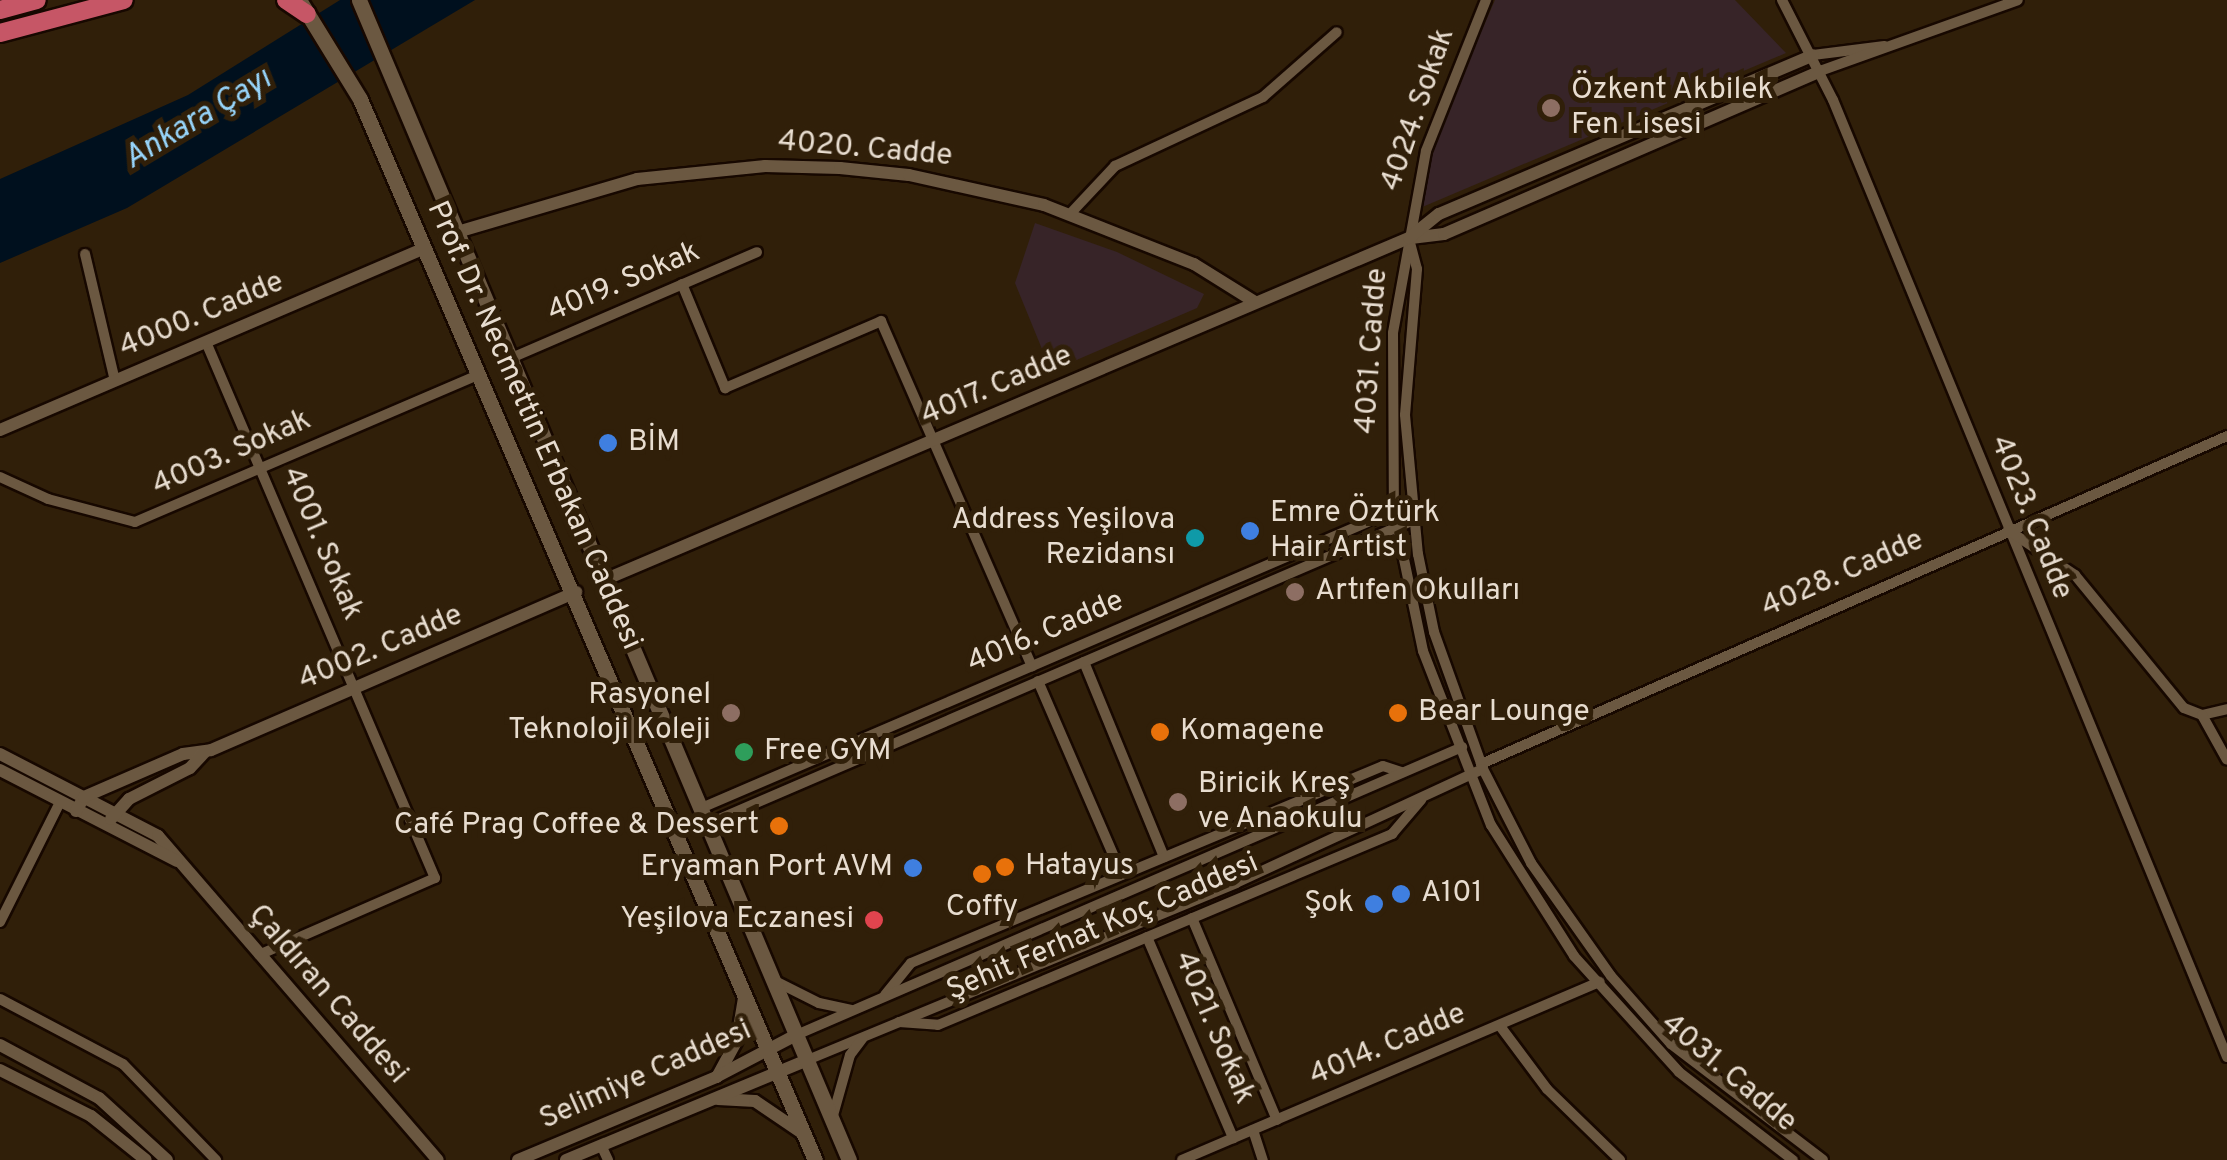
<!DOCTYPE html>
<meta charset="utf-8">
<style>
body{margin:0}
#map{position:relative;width:2227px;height:1160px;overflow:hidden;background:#301f09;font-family:Overpass,sans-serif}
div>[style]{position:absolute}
.education>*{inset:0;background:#372428}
.water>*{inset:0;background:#00101e}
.roads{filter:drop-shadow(2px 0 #170800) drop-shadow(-2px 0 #170800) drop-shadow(0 2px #170800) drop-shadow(0 -2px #170800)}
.minor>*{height:10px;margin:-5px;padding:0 5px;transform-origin:5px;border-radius:5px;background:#6b5841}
.tertiary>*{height:12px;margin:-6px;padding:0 6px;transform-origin:6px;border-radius:6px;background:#6b5841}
.secondary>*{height:15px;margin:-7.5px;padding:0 7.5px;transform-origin:7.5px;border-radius:7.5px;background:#6b5841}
.trunk>*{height:18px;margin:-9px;padding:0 9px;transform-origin:9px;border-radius:9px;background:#c65666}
.dots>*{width:28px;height:28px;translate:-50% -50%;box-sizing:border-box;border:5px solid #301f09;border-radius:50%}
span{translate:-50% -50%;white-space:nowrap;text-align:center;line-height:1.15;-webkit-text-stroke:10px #301f09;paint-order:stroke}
.poi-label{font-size:30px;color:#e8ddd0}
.left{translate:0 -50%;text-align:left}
.right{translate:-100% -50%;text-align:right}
.street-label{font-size:30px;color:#e8ddd0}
.water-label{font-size:32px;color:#97d5fb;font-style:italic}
</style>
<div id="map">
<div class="education">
<div style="clip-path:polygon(1495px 0,1735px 0,1786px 53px,1420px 208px,1429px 151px)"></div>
<div style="clip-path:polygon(1035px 223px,1117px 252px,1204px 294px,1197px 308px,1051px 371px,1015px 283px)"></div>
</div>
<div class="water">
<div style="clip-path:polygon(340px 0,475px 0,127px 208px,0 263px,0 179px,188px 95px)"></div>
</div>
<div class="roads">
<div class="minor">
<div style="left:1486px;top:0;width:162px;rotate:111.7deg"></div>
<div style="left:1426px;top:151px;width:185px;rotate:100.3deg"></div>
<div style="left:1393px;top:333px;width:178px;rotate:89.7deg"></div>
<div style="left:1394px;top:511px;width:143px;rotate:78.3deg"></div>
<div style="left:1423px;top:651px;width:187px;rotate:68.7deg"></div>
<div style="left:1491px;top:825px;width:155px;rotate:57.6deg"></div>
<div style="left:1574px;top:956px;width:156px;rotate:47.8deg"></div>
<div style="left:1679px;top:1072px;width:144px;rotate:37.7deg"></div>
<div style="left:1782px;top:0;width:112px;rotate:63deg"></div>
<div style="left:1833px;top:100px;width:1035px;rotate:67.62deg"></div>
<div style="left:1813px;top:55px;width:72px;rotate:-7.2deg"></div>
<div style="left:1820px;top:71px;width:210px;rotate:-19.7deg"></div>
<div style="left:1070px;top:214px;width:66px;rotate:-46.8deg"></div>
<div style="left:1115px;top:166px;width:163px;rotate:-25deg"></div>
<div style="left:1263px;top:97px;width:98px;rotate:-41.3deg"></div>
<div style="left:1409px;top:239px;width:31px;rotate:75deg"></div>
<div style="left:1417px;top:269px;width:146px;rotate:94.7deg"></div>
<div style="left:1405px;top:415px;width:140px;rotate:84.7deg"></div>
<div style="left:1418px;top:554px;width:80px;rotate:78.4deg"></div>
<div style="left:1434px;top:632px;width:145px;rotate:70.3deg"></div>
<div style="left:1483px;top:769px;width:106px;rotate:62.9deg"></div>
<div style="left:1531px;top:863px;width:138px;rotate:54.7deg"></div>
<div style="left:1611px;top:976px;width:91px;rotate:48.6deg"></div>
<div style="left:1671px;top:1044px;width:191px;rotate:37.3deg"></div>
<div style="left:85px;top:254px;width:130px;rotate:76.7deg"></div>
<div style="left:682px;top:284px;width:113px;rotate:67.5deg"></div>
<div style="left:725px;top:388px;width:170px;rotate:-23.2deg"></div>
<div style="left:881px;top:321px;width:377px;rotate:66.4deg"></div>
<div style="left:206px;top:342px;width:583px;rotate:66.87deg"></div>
<div style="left:435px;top:878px;width:192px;rotate:156.4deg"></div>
<div style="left:509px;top:359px;width:270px;rotate:-23.3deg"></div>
<div style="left:0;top:477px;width:53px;rotate:24.6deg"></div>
<div style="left:48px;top:499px;width:90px;rotate:14.8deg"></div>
<div style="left:135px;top:522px;width:375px;rotate:-23.2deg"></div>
<div style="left:2008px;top:530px;width:81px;rotate:33.9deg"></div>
<div style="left:2075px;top:575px;width:172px;rotate:50.7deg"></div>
<div style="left:2184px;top:708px;width:19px;rotate:21deg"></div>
<div style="left:2202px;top:715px;width:26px;rotate:-13deg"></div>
<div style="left:1084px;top:662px;width:211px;rotate:67.7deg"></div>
<div style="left:1038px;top:681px;width:211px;rotate:66.6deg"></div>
<div style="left:2202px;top:715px;width:51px;rotate:60.9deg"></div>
<div style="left:1481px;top:764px;width:815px;rotate:-23.73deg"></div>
<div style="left:699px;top:809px;width:776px;rotate:-23.23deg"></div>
<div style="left:705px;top:825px;width:772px;rotate:-23.28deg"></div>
<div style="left:1192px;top:918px;width:219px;rotate:67.2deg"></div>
<div style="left:0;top:922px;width:134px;rotate:-63.4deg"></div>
<div style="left:1147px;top:937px;width:219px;rotate:66.8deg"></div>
<div style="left:775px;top:981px;width:49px;rotate:26.6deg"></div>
<div style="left:819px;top:1003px;width:33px;rotate:12deg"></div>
<div style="left:885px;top:995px;width:41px;rotate:-50.9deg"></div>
<div style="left:911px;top:963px;width:511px;rotate:-22.65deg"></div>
<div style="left:1383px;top:766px;width:20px;rotate:18deg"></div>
<div style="left:0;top:999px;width:139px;rotate:27.9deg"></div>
<div style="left:123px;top:1064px;width:134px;rotate:45.9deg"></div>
<div style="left:899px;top:1022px;width:39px;rotate:4deg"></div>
<div style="left:938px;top:1025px;width:493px;rotate:-22.8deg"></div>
<div style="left:1392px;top:834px;width:45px;rotate:-49.5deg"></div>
<div style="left:1500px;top:1026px;width:79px;rotate:53.3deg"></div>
<div style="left:1547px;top:1089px;width:102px;rotate:44.2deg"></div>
<div style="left:794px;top:1036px;width:728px;rotate:-23.39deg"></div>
<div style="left:805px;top:1061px;width:466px;rotate:-22.4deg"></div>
<div style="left:1236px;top:883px;width:272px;rotate:-24.8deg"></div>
<div style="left:832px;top:1119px;width:66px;rotate:-74.3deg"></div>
<div style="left:850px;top:1055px;width:21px;rotate:-53deg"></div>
<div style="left:1253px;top:1130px;width:32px;rotate:72deg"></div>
<div style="left:601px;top:1145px;width:17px;rotate:65deg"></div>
<div style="left:1182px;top:1160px;width:454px;rotate:-23.1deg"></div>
</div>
<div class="tertiary">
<div style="left:454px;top:233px;width:191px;rotate:-16.4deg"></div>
<div style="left:637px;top:179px;width:129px;rotate:-5.8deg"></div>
<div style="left:765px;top:166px;width:75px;rotate:1.5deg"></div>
<div style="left:840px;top:168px;width:69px;rotate:5.8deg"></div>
<div style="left:909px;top:175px;width:138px;rotate:12.5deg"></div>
<div style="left:1044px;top:205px;width:161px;rotate:21.5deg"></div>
<div style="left:1194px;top:264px;width:72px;rotate:31.9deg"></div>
<div style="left:1411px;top:238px;width:33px;rotate:-7deg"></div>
<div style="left:1444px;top:234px;width:410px;rotate:-23.4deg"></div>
<div style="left:0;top:430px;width:461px;rotate:-23.2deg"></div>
<div style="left:604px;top:580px;width:875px;rotate:-23.02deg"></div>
<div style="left:1409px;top:238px;width:38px;rotate:-39deg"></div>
<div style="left:1439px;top:214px;width:406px;rotate:-23deg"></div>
<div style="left:0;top:754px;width:178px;rotate:27.4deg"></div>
<div style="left:158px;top:836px;width:428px;rotate:49.2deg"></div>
<div style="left:0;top:770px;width:199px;rotate:27.2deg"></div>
<div style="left:76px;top:811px;width:16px;rotate:-60deg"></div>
<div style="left:84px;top:797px;width:108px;rotate:-23.5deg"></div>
<div style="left:183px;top:754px;width:28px;rotate:-8deg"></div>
<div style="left:211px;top:750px;width:398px;rotate:-23.4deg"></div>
<div style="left:111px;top:819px;width:27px;rotate:-48deg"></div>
<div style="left:129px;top:799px;width:68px;rotate:-26.9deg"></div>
<div style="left:190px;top:768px;width:22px;rotate:-47deg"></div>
<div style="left:0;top:1045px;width:112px;rotate:28.2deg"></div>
<div style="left:99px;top:1098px;width:92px;rotate:42.4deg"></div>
<div style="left:0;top:1070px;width:102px;rotate:26.8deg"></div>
<div style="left:91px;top:1116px;width:70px;rotate:38.7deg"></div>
<div style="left:717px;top:1077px;width:42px;rotate:-61.6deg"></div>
<div style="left:737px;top:1040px;width:43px;rotate:-80.5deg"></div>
<div style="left:718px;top:1099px;width:37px;rotate:3deg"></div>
<div style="left:755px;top:1101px;width:57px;rotate:34.2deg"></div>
<div style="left:518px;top:1160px;width:215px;rotate:-22.7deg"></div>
<div style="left:716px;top:1077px;width:88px;rotate:-27.7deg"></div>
<div style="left:566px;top:1160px;width:259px;rotate:-22.5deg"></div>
</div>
<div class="secondary">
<div style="left:359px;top:0;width:1259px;rotate:67.1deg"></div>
<div style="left:301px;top:3px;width:113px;rotate:58.4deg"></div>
<div style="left:360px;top:99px;width:1154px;rotate:66.79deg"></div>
</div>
<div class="trunk">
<div style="left:286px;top:0;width:25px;rotate:34deg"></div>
<div style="left:0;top:10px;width:38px;rotate:-15deg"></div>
<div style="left:0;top:33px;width:128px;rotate:-14.9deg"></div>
</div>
</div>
<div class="dots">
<div style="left:1551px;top:108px;background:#8d6e63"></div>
<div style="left:608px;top:443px;background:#3f7fe0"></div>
<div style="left:1250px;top:531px;background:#3f7fe0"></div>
<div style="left:1195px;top:538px;background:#0f9aa8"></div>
<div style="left:1295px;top:592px;background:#8d6e63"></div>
<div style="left:731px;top:713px;background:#8d6e63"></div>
<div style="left:1398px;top:713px;background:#e8710a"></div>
<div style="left:1160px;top:732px;background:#e8710a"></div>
<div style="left:744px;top:752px;background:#2e9e5b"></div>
<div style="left:1178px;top:802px;background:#8d6e63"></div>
<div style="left:779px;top:826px;background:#e8710a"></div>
<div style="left:1005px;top:867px;background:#e8710a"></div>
<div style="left:913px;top:868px;background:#3f7fe0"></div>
<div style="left:982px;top:874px;background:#e8710a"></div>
<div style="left:1401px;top:894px;background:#3f7fe0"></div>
<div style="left:1374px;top:904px;background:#3f7fe0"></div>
<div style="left:874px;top:920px;background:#e0444e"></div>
</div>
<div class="poi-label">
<span class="left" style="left:1571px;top:108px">Özkent Akbilek<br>Fen Lisesi</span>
<span class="left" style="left:628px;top:443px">BİM</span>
<span class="left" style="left:1270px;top:531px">Emre Öztürk<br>Hair Artist</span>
<span class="right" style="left:1175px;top:538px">Address Yeşilova<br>Rezidansı</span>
<span class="left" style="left:1315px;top:592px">Artıfen Okulları</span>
<span class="right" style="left:711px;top:713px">Rasyonel<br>Teknoloji Koleji</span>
<span class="left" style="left:1418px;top:713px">Bear Lounge</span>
<span class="left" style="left:1180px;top:732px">Komagene</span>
<span class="left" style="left:764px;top:752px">Free GYM</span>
<span class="left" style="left:1198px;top:802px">Biricik Kreş<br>ve Anaokulu</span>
<span class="right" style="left:759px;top:826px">Café Prag Coffee &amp; Dessert</span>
<span class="left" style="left:1025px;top:867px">Hatayus</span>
<span class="right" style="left:893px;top:868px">Eryaman Port AVM</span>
<span class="left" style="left:1421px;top:894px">A101</span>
<span class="right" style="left:1354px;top:904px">Şok</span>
<span style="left:982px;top:908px">Coffy</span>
<span class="right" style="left:854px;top:920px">Yeşilova Eczanesi</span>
</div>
<div class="street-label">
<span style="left:1419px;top:110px;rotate:-71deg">4024. Sokak</span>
<span style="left:865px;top:150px;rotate:5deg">4020. Cadde</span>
<span style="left:624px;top:283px;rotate:-23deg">4019. Sokak</span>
<span style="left:202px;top:316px;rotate:-23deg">4000. Cadde</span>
<span style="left:1373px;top:351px;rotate:-86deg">4031. Cadde</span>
<span style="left:997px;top:387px;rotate:-23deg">4017. Cadde</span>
<span style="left:533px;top:426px;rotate:66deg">Prof. Dr. Necmettin Erbakan Caddesi</span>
<span style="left:232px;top:454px;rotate:-24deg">4003. Sokak</span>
<span style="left:2030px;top:518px;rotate:68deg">4023. Cadde</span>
<span style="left:321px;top:544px;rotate:67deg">4001. Sokak</span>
<span style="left:1843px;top:575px;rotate:-24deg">4028. Cadde</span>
<span style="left:1046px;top:633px;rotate:-23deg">4016. Cadde</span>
<span style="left:381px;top:649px;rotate:-23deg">4002. Cadde</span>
<span style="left:1103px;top:928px;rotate:-23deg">Şehit Ferhat Koç Caddesi</span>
<span style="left:327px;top:995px;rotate:49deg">Çaldıran Caddesi</span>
<span style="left:1213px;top:1028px;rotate:67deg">4021. Sokak</span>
<span style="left:1388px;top:1046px;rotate:-23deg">4014. Cadde</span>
<span style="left:1728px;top:1074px;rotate:40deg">4031. Cadde</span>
<span style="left:646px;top:1076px;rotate:-24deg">Selimiye Caddesi</span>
</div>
<div class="water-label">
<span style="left:198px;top:120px;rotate:-31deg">Ankara Çayı</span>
</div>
</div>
